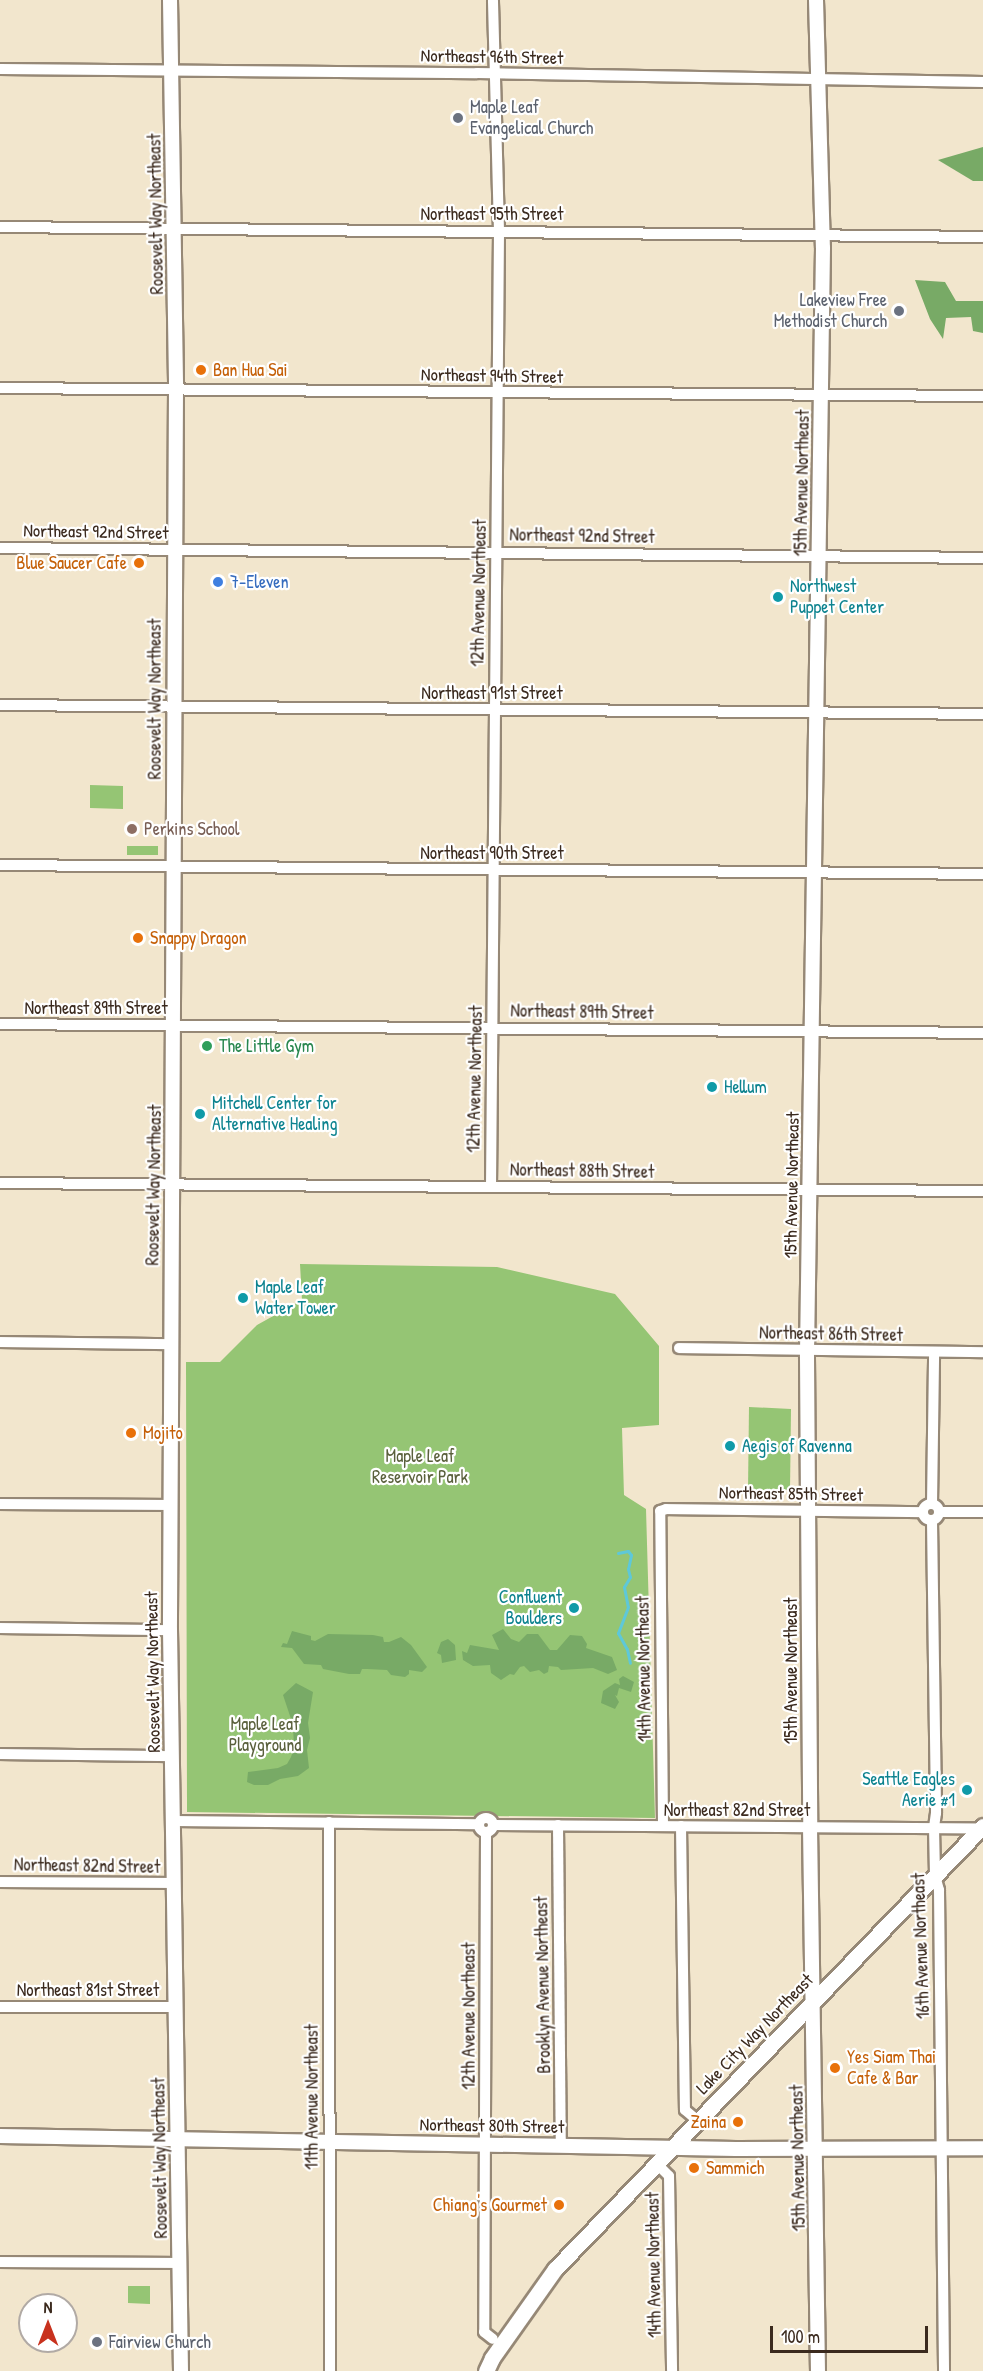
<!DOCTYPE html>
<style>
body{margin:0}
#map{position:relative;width:983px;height:2371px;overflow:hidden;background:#f2e6cd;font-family:"Patrick Hand",sans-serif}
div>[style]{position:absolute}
.green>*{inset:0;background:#95c574}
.forest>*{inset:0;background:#78aa66}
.stream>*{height:3px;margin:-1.5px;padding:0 1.5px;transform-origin:1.5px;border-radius:1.5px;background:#5ec8d9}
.roads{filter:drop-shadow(2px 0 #968876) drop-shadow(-2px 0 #968876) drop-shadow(0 2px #968876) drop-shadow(0 -2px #968876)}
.street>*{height:10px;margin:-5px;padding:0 5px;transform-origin:5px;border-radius:5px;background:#fff}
.street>.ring{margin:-5px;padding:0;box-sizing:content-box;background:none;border:10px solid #fff;border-radius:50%}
.secondary>*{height:14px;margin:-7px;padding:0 7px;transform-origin:7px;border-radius:7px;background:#fff}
.primary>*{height:15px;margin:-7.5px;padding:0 7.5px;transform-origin:7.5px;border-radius:7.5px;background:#fff}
.dots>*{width:16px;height:16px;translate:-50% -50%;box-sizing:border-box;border:3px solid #fff;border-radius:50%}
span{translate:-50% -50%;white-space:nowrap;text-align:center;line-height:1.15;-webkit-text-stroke:4.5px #fff;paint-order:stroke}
.street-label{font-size:18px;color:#3b2a1e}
.worship-label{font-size:18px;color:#5b616d}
.left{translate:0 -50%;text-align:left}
.right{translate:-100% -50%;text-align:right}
.food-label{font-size:18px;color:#c56008}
.shop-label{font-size:18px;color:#366cbe}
.culture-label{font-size:18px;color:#0d838f}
.education-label{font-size:18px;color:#785e54}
.leisure-label{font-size:18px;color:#27864d}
.park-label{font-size:18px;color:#5a603c}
.north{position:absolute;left:18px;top:2293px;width:60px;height:60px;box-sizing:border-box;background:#fff;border:2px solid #b1aaa5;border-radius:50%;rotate:0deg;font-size:16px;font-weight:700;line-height:24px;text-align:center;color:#3b2a1e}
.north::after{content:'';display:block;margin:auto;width:21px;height:27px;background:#c8321e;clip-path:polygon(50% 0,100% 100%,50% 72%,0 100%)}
.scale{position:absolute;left:770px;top:2326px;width:158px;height:27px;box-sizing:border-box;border:3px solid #3b2a1e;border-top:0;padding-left:8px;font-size:18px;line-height:21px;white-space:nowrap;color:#3b2a1e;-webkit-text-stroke:4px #fff;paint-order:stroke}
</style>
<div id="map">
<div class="green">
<div style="clip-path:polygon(90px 785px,123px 786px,123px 809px,90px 808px)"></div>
<div style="clip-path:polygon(127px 846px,158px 846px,158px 855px,127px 855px)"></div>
<div style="clip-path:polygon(300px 1264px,497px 1267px,615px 1294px,659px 1346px,659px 1425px,622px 1428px,624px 1495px,646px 1509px,655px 1818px,187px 1812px,186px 1362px,220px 1362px,257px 1325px,302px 1300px)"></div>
<div style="clip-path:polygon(749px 1407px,791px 1409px,790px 1490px,748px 1490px)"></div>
<div style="clip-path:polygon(128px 2286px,150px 2286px,150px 2304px,128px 2303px)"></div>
</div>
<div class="forest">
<div style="clip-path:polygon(983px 147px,983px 181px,973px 181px,938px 160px)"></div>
<div style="clip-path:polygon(915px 280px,945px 282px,956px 301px,983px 301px,983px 333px,973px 331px,971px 317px,946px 318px,943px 339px,930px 319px)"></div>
<div style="clip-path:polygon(503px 1629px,511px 1639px,519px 1642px,527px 1634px,538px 1634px,550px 1650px,557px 1650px,570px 1635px,582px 1636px,587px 1644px,586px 1648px,612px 1657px,617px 1670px,608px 1674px,593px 1668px,561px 1670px,558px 1667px,549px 1666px,548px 1672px,544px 1674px,539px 1670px,530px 1672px,524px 1666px,520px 1667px,514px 1675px,510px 1674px,501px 1680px,491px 1673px,490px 1665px,473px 1666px,463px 1660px,462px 1651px,467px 1653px,470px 1645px,499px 1650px,492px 1635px)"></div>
<div style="clip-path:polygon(292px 1631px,311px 1636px,311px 1640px,315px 1641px,328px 1634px,373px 1635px,383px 1637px,384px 1642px,389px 1642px,401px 1637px,411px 1645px,427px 1667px,422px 1672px,409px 1670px,409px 1674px,405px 1677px,391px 1675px,387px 1670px,367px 1669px,362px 1669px,360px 1674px,349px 1674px,323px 1669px,321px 1665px,304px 1664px,292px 1648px,281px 1647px,283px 1643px,287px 1644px)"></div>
<div style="clip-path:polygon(448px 1639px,455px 1645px,456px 1660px,442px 1663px,441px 1655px,437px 1653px,441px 1642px)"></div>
<div style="clip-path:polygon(623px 1676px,634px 1682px,631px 1692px,619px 1688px,617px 1696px,615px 1695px,619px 1702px,615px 1709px,601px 1703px,603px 1691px,615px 1683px,620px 1685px,619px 1679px)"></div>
<div style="clip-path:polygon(296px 1683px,313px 1692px,308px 1723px,310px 1738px,307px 1750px,309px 1768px,298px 1776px,280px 1779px,268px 1785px,254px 1785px,247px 1782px,248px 1772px,278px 1768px,287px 1764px,291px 1757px,294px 1748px,293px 1725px,283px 1695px)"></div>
</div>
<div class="stream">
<div style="left:618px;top:1553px;width:10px;rotate:-11deg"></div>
<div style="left:628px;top:1551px;width:5px;rotate:53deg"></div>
<div style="left:631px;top:1555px;width:14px;rotate:102deg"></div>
<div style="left:628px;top:1569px;width:8px;rotate:76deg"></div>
<div style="left:630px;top:1577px;width:12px;rotate:121deg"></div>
<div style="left:624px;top:1587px;width:20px;rotate:79deg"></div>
<div style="left:628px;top:1607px;width:28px;rotate:111deg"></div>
<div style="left:618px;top:1633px;width:18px;rotate:61deg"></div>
<div style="left:627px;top:1649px;width:14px;rotate:78deg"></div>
</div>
<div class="roads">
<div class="street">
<div style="left:0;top:69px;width:477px;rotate:0.5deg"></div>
<div style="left:477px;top:73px;width:506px;rotate:1.02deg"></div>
<div style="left:0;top:227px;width:983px;rotate:0.58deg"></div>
<div style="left:0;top:388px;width:983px;rotate:0.47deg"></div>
<div style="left:0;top:548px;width:983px;rotate:0.58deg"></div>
<div style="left:0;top:705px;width:983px;rotate:0.52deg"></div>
<div style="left:0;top:865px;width:983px;rotate:0.52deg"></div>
<div style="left:0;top:1024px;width:983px;rotate:0.52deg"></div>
<div style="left:0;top:1183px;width:983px;rotate:0.47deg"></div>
<div style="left:491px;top:1187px;width:956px;rotate:-89.52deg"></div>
<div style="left:499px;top:231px;width:231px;rotate:-91.5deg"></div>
<div style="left:0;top:1342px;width:170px;rotate:0.7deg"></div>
<div style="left:679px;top:1348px;width:304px;rotate:0.8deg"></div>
<div class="ring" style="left:923px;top:1504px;width:6px;height:6px"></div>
<div style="left:0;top:1504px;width:170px;rotate:0.3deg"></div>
<div style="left:932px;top:1504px;width:152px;rotate:-89.2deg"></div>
<div style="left:940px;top:1512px;width:43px"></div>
<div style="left:932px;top:1521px;width:292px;rotate:89.2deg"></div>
<div style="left:936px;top:1813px;width:14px;rotate:98deg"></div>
<div style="left:934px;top:1827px;width:49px;rotate:88.8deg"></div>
<div style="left:935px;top:1876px;width:15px;rotate:74deg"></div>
<div style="left:939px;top:1890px;width:481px;rotate:89.4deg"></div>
<div style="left:0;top:1628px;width:170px;rotate:0.7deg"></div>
<div style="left:0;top:1754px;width:173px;rotate:0.7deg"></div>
<div class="ring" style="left:479px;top:1818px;width:4px;height:4px"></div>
<div style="left:174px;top:1821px;width:305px;rotate:0.6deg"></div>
<div style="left:329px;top:1822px;width:549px;rotate:89.9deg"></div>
<div style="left:493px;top:1825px;width:488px;rotate:0.4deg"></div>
<div style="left:558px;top:1825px;width:320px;rotate:89.5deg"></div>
<div style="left:663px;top:1826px;width:315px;rotate:-90.5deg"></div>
<div style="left:660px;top:1511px;width:6px;rotate:-18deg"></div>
<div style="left:666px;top:1509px;width:257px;rotate:0.7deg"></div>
<div style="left:681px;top:1826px;width:284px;rotate:89.2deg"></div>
<div style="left:685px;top:2110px;width:17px;rotate:40deg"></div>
<div style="left:486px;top:1833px;width:499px;rotate:90.2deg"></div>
<div style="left:484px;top:2332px;width:11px;rotate:38deg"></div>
<div style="left:0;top:1882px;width:174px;rotate:0.3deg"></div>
<div style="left:0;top:2007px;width:177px"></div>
<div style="left:657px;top:2164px;width:17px;rotate:45deg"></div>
<div style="left:669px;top:2176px;width:195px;rotate:89.1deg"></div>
<div style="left:0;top:2262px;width:180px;rotate:0.3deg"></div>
</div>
<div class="secondary">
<div style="left:170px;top:0;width:390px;rotate:89.1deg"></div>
<div style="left:176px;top:390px;width:1240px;rotate:90.28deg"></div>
<div style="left:170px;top:1630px;width:741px;rotate:89.15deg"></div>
<div style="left:816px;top:0;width:248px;rotate:88.4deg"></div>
<div style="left:823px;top:248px;width:1109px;rotate:90.83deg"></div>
<div style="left:807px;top:1357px;width:470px;rotate:89.6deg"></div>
<div style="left:810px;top:1827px;width:544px;rotate:89.16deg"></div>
<div style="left:0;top:2136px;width:736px;rotate:1.01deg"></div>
<div style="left:736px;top:2149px;width:247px;rotate:-0.2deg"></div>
</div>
<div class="primary">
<div style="left:486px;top:2371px;width:14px;rotate:-65deg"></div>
<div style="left:492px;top:2358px;width:109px;rotate:-54.7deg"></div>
<div style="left:555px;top:2269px;width:616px;rotate:-45.99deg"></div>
</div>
</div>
<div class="dots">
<div style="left:458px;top:118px;background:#6b7280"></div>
<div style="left:899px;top:311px;background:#6b7280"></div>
<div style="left:201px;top:370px;background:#e8710a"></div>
<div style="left:139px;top:563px;background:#e8710a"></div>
<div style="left:218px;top:582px;background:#3f7fe0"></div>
<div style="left:778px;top:597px;background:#0f9aa8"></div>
<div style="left:132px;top:829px;background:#8d6e63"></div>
<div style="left:138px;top:938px;background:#e8710a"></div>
<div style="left:207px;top:1046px;background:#2e9e5b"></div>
<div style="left:712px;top:1087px;background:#0f9aa8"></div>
<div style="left:200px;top:1114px;background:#0f9aa8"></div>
<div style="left:243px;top:1298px;background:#0f9aa8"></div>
<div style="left:131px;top:1433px;background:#e8710a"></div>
<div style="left:730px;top:1446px;background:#0f9aa8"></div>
<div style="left:574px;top:1608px;background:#0f9aa8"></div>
<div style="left:967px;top:1790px;background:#0f9aa8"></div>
<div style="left:835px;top:2068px;background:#e8710a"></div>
<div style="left:738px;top:2122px;background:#e8710a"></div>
<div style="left:694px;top:2168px;background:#e8710a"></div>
<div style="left:559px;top:2205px;background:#e8710a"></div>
<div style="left:97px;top:2342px;background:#6b7280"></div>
</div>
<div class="street-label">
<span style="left:492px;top:57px;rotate:1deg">Northeast 96th Street</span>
<span style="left:156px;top:214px;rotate:-91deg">Roosevelt Way Northeast</span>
<span style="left:492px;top:214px">Northeast 95th Street</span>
<span style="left:492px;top:376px;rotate:1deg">Northeast 94th Street</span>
<span style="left:802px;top:483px;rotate:-89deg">15th Avenue Northeast</span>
<span style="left:96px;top:532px;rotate:1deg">Northeast 92nd Street</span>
<span style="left:582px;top:536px;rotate:1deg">Northeast 92nd Street</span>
<span style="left:479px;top:593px;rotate:-89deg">12th Avenue Northeast</span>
<span style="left:492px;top:693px">Northeast 91st Street</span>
<span style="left:155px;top:699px;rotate:-90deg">Roosevelt Way Northeast</span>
<span style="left:492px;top:853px">Northeast 90th Street</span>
<span style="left:96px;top:1008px">Northeast 89th Street</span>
<span style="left:582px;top:1012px;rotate:1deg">Northeast 89th Street</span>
<span style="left:475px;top:1079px;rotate:-89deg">12th Avenue Northeast</span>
<span style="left:582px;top:1171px;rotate:1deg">Northeast 88th Street</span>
<span style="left:154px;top:1185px;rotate:-89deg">Roosevelt Way Northeast</span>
<span style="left:792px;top:1185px;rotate:-89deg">15th Avenue Northeast</span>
<span style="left:831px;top:1334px;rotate:1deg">Northeast 86th Street</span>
<span style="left:791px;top:1494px;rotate:1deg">Northeast 85th Street</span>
<span style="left:644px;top:1669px;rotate:-91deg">14th Avenue Northeast</span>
<span style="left:791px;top:1671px;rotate:-90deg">15th Avenue Northeast</span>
<span style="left:153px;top:1672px;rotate:-91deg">Roosevelt Way Northeast</span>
<span style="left:737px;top:1810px">Northeast 82nd Street</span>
<span style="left:87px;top:1866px;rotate:1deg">Northeast 82nd Street</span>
<span style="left:921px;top:1946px;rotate:-92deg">16th Avenue Northeast</span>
<span style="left:543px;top:1985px;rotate:-91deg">Brooklyn Avenue Northeast</span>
<span style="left:88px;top:1990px">Northeast 81st Street</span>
<span style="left:469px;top:2016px;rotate:-90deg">12th Avenue Northeast</span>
<span style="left:755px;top:2034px;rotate:-46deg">Lake City Way Northeast</span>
<span style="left:312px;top:2097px;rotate:-90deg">11th Avenue Northeast</span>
<span style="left:492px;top:2126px;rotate:1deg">Northeast 80th Street</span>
<span style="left:160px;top:2158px;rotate:-91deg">Roosevelt Way Northeast</span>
<span style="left:798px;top:2158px;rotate:-91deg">15th Avenue Northeast</span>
<span style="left:654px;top:2265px;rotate:-91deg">14th Avenue Northeast</span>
</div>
<div class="worship-label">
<span class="left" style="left:470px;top:118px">Maple Leaf<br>Evangelical Church</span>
<span class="right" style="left:887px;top:311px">Lakeview Free<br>Methodist Church</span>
<span class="left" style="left:109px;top:2342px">Fairview Church</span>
</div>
<div class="food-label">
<span class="left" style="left:213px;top:370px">Ban Hua Sai</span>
<span class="right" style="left:127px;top:563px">Blue Saucer Cafe</span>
<span class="left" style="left:150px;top:938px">Snappy Dragon</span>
<span class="left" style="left:143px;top:1433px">Mojito</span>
<span class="left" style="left:847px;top:2068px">Yes Siam Thai<br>Cafe &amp; Bar</span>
<span class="right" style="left:726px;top:2122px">Zaina</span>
<span class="left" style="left:706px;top:2168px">Sammich</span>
<span class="right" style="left:547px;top:2205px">Chiang's Gourmet</span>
</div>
<div class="shop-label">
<span class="left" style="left:230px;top:582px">7-Eleven</span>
</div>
<div class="culture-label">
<span class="left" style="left:790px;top:597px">Northwest<br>Puppet Center</span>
<span class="left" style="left:724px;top:1087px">Hellum</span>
<span class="left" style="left:212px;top:1114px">Mitchell Center for<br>Alternative Healing</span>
<span class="left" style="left:255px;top:1298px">Maple Leaf<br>Water Tower</span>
<span class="left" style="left:742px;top:1446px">Aegis of Ravenna</span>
<span class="right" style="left:562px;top:1608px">Confluent<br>Boulders</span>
<span class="right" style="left:955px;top:1790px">Seattle Eagles<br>Aerie #1</span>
</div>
<div class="education-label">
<span class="left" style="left:144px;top:829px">Perkins School</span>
</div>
<div class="leisure-label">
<span class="left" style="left:219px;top:1046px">The Little Gym</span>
</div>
<div class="park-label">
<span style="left:420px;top:1467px">Maple Leaf<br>Reservoir Park</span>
<span style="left:265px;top:1735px">Maple Leaf<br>Playground</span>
</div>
<div class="north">N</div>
<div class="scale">100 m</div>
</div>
